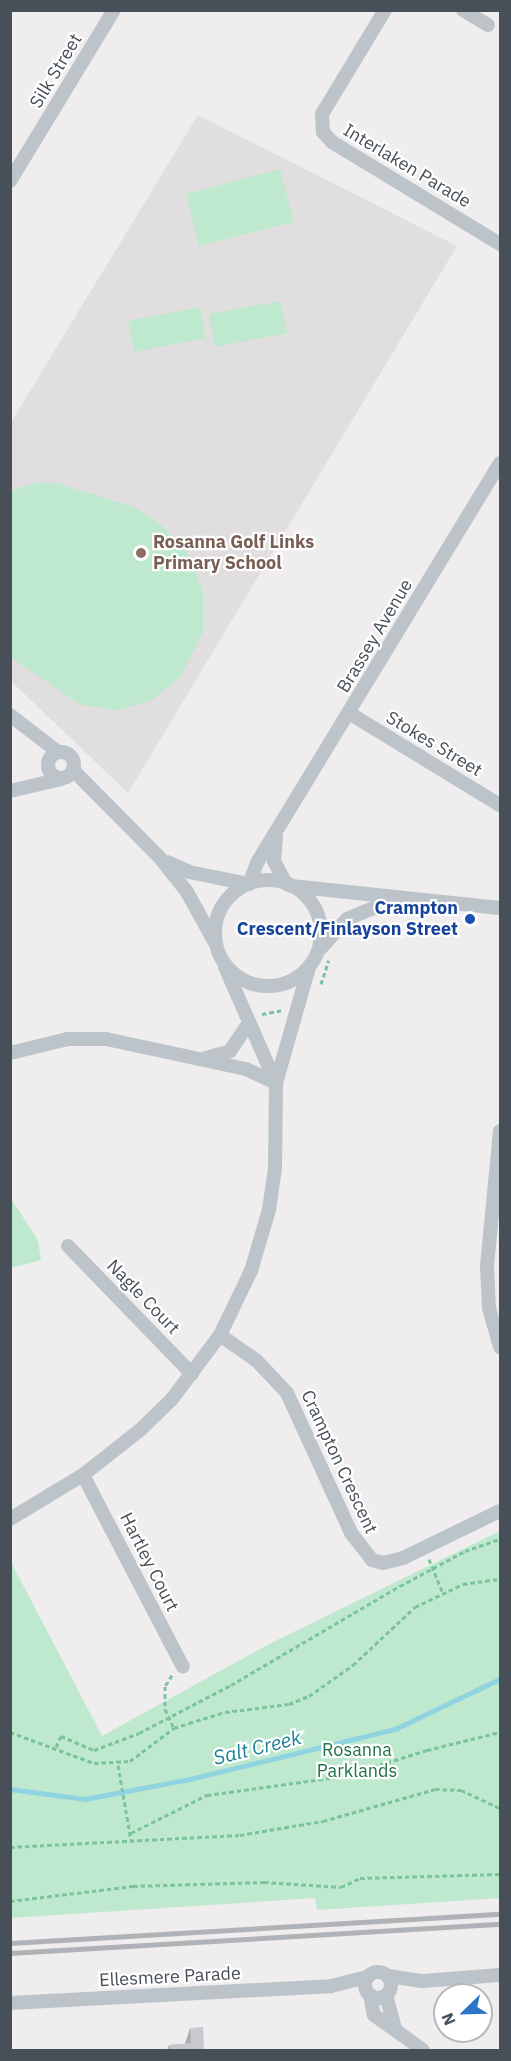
<!DOCTYPE html>
<style>
body{margin:0}
#map{position:relative;width:511px;height:2061px;overflow:hidden;background:#efeded;font-family:"IBM Plex Sans",sans-serif}
div>[style]{position:absolute}
.education>*{inset:0;background:#e0dede}
.green>*{inset:0;background:#bfe9ce}
.stream>*{height:4.5px;margin:-2.25px;padding:0 2.25px;transform-origin:2.25px;border-radius:2.25px;background:#90d3e1}
.path>*{height:3px;margin-top:-1.5px;transform-origin:0;background:repeating-linear-gradient(90deg,#7bc39d 0 4.5px,transparent 0 7.5px)}
.street>*{height:14px;margin:-7px;padding:0 7px;transform-origin:7px;border-radius:7px;background:#bcc4ca}
.street>.ring{margin:-7px;padding:0;box-sizing:content-box;background:none;border:14px solid #bcc4ca;border-radius:50%}
.rail>*{height:4.5px;margin:-2.25px;padding:0 2.25px;transform-origin:2.25px;border-radius:2.25px;background:#afb2b6}
.wall>*{inset:0;background:#abadb2}
.building>*{inset:0;background:#c7c9cf}
.dots>*{width:16px;height:16px;translate:-50% -50%;box-sizing:border-box;border:3px solid #fff;border-radius:50%}
span{translate:-50% -50%;white-space:nowrap;text-align:center;line-height:1.15;-webkit-text-stroke:4.5px #fff;paint-order:stroke}
.street-label{font-size:18px;color:#475058}
.education-label{font-size:18px;color:#785e54;font-weight:700}
.left{translate:0 -50%;text-align:left}
.transit-label{font-size:18px;color:#164399;font-weight:700}
.right{translate:-100% -50%;text-align:right}
.park-label{font-size:18px;color:#207146}
.water-label{font-size:20px;color:#1b8197;font-style:italic}
.frame{position:absolute;inset:0;border:12px solid #475058;pointer-events:none}
.north{position:absolute;left:433px;top:1983px;width:60px;height:60px;box-sizing:border-box;background:#fff;border:2px solid #b5b9bc;border-radius:50%;rotate:247deg;font-size:16px;font-weight:700;line-height:24px;text-align:center;color:#475058}
.north::after{content:'';display:block;margin:auto;width:21px;height:27px;background:#2c76ca;clip-path:polygon(50% 0,100% 100%,50% 72%,0 100%)}
</style>
<div id="map">
<div class="education">
<div style="clip-path:polygon(198px 115px,457px 246px,128px 793px,11px 681px,10px 424px)"></div>
</div>
<div class="green">
<div style="clip-path:polygon(280px 169px,294px 222px,199px 246px,186px 194px)"></div>
<div style="clip-path:polygon(280px 301px,287px 333px,215px 347px,209px 314px)"></div>
<div style="clip-path:polygon(200px 307px,206px 338px,134px 352px,128px 321px)"></div>
<div style="clip-path:polygon(34px 483px,57px 483px,136px 508px,158px 522px,187px 552px,203px 592px,203px 632px,181px 676px,152px 700px,118px 710px,81px 705px,11px 658px,11px 491px)"></div>
<div style="clip-path:polygon(10px 1197px,38px 1240px,41px 1260px,11px 1268px)"></div>
<div style="clip-path:polygon(500px 1531px,500px 1898px,317px 1910px,315px 1898px,11px 1918px,11px 1562px,102px 1736px,269px 1644px)"></div>
</div>
<div class="stream">
<div style="left:10px;top:1789px;width:76px;rotate:7.6deg"></div>
<div style="left:85px;top:1799px;width:107px;rotate:-10.8deg"></div>
<div style="left:190px;top:1779px;width:211px;rotate:-13.7deg"></div>
<div style="left:395px;top:1729px;width:116px;rotate:-25.5deg"></div>
</div>
<div class="path">
<div style="left:321px;top:984px;width:25px;rotate:-72deg"></div>
<div style="left:262px;top:1014px;width:20px;rotate:-11deg"></div>
<div style="left:429px;top:1559px;width:37px;rotate:68deg"></div>
<div style="left:172px;top:1675px;width:13px;rotate:122deg"></div>
<div style="left:165px;top:1686px;width:23px;rotate:90deg"></div>
<div style="left:165px;top:1709px;width:21px;rotate:65deg"></div>
<div style="left:10px;top:1732px;width:90px;rotate:20.3deg"></div>
<div style="left:94px;top:1763px;width:36px;rotate:-3deg"></div>
<div style="left:130px;top:1761px;width:55px;rotate:-36.9deg"></div>
<div style="left:174px;top:1728px;width:16px;rotate:-18deg"></div>
<div style="left:189px;top:1723px;width:38px;rotate:-17deg"></div>
<div style="left:225px;top:1712px;width:64px;rotate:-7.1deg"></div>
<div style="left:289px;top:1704px;width:22px;rotate:-22deg"></div>
<div style="left:309px;top:1696px;width:54px;rotate:-35.2deg"></div>
<div style="left:353px;top:1665px;width:85px;rotate:-43.1deg"></div>
<div style="left:415px;top:1607px;width:53px;rotate:-25.6deg"></div>
<div style="left:463px;top:1584px;width:37px;rotate:-8deg"></div>
<div style="left:56px;top:1747px;width:12px;rotate:-66deg"></div>
<div style="left:61px;top:1736px;width:36px;rotate:23deg"></div>
<div style="left:94px;top:1750px;width:48px;rotate:-20.7deg"></div>
<div style="left:139px;top:1733px;width:104px;rotate:-27.6deg"></div>
<div style="left:231px;top:1685px;width:196px;rotate:-30.4deg"></div>
<div style="left:400px;top:1586px;width:74px;rotate:-28.3deg"></div>
<div style="left:465px;top:1551px;width:37px;rotate:-19deg"></div>
<div style="left:118px;top:1765px;width:76px;rotate:80.2deg"></div>
<div style="left:131px;top:1833px;width:85px;rotate:-26.6deg"></div>
<div style="left:207px;top:1795px;width:138px;rotate:-7.9deg"></div>
<div style="left:344px;top:1776px;width:87px;rotate:-17.4deg"></div>
<div style="left:427px;top:1750px;width:75px;rotate:-13.9deg"></div>
<div style="left:10px;top:1847px;width:230px;rotate:-3deg"></div>
<div style="left:240px;top:1835px;width:84px;rotate:-9.6deg"></div>
<div style="left:323px;top:1821px;width:116px;rotate:-15.9deg"></div>
<div style="left:435px;top:1789px;width:26px;rotate:2deg"></div>
<div style="left:461px;top:1790px;width:43px;rotate:24.8deg"></div>
<div style="left:10px;top:1901px;width:124px;rotate:-7deg"></div>
<div style="left:133px;top:1886px;width:131px;rotate:-1.7deg"></div>
<div style="left:264px;top:1882px;width:77px;rotate:3.7deg"></div>
<div style="left:341px;top:1887px;width:21px;rotate:-25deg"></div>
<div style="left:360px;top:1878px;width:140px;rotate:-1.6deg"></div>
</div>
<div class="street">
<div style="left:385px;top:10px;width:122px;rotate:121.2deg"></div>
<div style="left:322px;top:114px;width:18px;rotate:87deg"></div>
<div style="left:323px;top:132px;width:13px;rotate:48deg"></div>
<div style="left:332px;top:142px;width:197px;rotate:31.3deg"></div>
<div style="left:463px;top:10px;width:29px;rotate:31deg"></div>
<div style="left:10px;top:181px;width:200px;rotate:-58.7deg"></div>
<div style="left:349px;top:713px;width:177px;rotate:31.4deg"></div>
<div style="left:10px;top:715px;width:61px;rotate:37.6deg"></div>
<div class="ring" style="left:48px;top:752px;width:12px;height:12px"></div>
<div style="left:73px;top:770px;width:124px;rotate:45.3deg"></div>
<div style="left:160px;top:858px;width:43px;rotate:51.5deg"></div>
<div style="left:187px;top:892px;width:56px;rotate:61.1deg"></div>
<div style="left:10px;top:791px;width:52px;rotate:-13.2deg"></div>
<div style="left:276px;top:837px;width:24px;rotate:95deg"></div>
<div style="left:274px;top:861px;width:26px;rotate:62deg"></div>
<div style="left:167px;top:862px;width:24px;rotate:24deg"></div>
<div style="left:189px;top:872px;width:60px;rotate:11.5deg"></div>
<div class="ring" style="left:215px;top:880px;width:92px;height:92px"></div>
<div style="left:249px;top:884px;width:25px;rotate:-69deg"></div>
<div style="left:258px;top:861px;width:466px;rotate:-58.7deg"></div>
<div style="left:291px;top:886px;width:210px;rotate:6deg"></div>
<div style="left:321px;top:948px;width:39px;rotate:-48deg"></div>
<div style="left:347px;top:919px;width:52px;rotate:-22.6deg"></div>
<div style="left:225px;top:967px;width:127px;rotate:66.3deg"></div>
<div style="left:10px;top:1053px;width:60px;rotate:-13.6deg"></div>
<div style="left:68px;top:1039px;width:38px"></div>
<div style="left:106px;top:1039px;width:143px;rotate:12.1deg"></div>
<div style="left:246px;top:1069px;width:33px;rotate:25deg"></div>
<div style="left:206px;top:1058px;width:25px;rotate:-16deg"></div>
<div style="left:230px;top:1051px;width:32px;rotate:-56deg"></div>
<div style="left:500px;top:1131px;width:137px;rotate:95.5deg"></div>
<div style="left:487px;top:1267px;width:41px;rotate:87.2deg"></div>
<div style="left:489px;top:1308px;width:41px;rotate:74.2deg"></div>
<div style="left:68px;top:1246px;width:178px;rotate:45.9deg"></div>
<div style="left:220px;top:1335px;width:45px;rotate:35.1deg"></div>
<div style="left:257px;top:1361px;width:44px;rotate:46.8deg"></div>
<div style="left:287px;top:1393px;width:154px;rotate:65.4deg"></div>
<div style="left:351px;top:1533px;width:34px;rotate:52deg"></div>
<div style="left:372px;top:1560px;width:11px;rotate:15deg"></div>
<div style="left:383px;top:1563px;width:21px;rotate:-14deg"></div>
<div style="left:403px;top:1558px;width:108px;rotate:-25.9deg"></div>
<div style="left:83px;top:1475px;width:216px;rotate:62.5deg"></div>
<div style="left:10px;top:1519px;width:85px;rotate:-31.1deg"></div>
<div style="left:83px;top:1475px;width:71px;rotate:-38.2deg"></div>
<div style="left:139px;top:1431px;width:46px;rotate:-44.1deg"></div>
<div style="left:172px;top:1399px;width:80px;rotate:-53.1deg"></div>
<div style="left:220px;top:1335px;width:71px;rotate:-64.2deg"></div>
<div style="left:251px;top:1271px;width:64px;rotate:-73.6deg"></div>
<div style="left:269px;top:1210px;width:42px;rotate:-81.9deg"></div>
<div style="left:275px;top:1168px;width:85px;rotate:-89.3deg"></div>
<div style="left:276px;top:1083px;width:121px;rotate:-74.1deg"></div>
<div class="ring" style="left:365px;top:1972px;width:12px;height:12px"></div>
<div style="left:389px;top:1976px;width:33px;rotate:9deg"></div>
<div style="left:422px;top:1981px;width:78px;rotate:-4.4deg"></div>
<div style="left:370px;top:1995px;width:20px;rotate:79deg"></div>
<div style="left:374px;top:2015px;width:60px;rotate:35.5deg"></div>
<div style="left:386px;top:1995px;width:34px;rotate:75deg"></div>
<div style="left:10px;top:2003px;width:321px;rotate:-3deg"></div>
<div style="left:331px;top:1986px;width:37px;rotate:-14deg"></div>
</div>
<div class="rail">
<div style="left:10px;top:1943px;width:491px;rotate:-3.4deg"></div>
<div style="left:10px;top:1953px;width:491px;rotate:-3.4deg"></div>
</div>
<div class="wall">
<div style="clip-path:polygon(190px 2028px,204px 2050px,167px 2050px,169px 2045px,185px 2044px)"></div>
</div>
<div class="building">
<div style="clip-path:polygon(203px 2027px,204px 2050px,170px 2050px,169px 2045px,191px 2043px,190px 2028px)"></div>
</div>
<div class="dots">
<div style="left:141px;top:553px;background:#8d6e63"></div>
<div style="left:470px;top:919px;background:#1a4fb4"></div>
</div>
<div class="street-label">
<span style="left:56px;top:71px;rotate:-59deg">Silk Street</span>
<span style="left:407px;top:166px;rotate:31deg">Interlaken Parade</span>
<span style="left:375px;top:636px;rotate:-59deg">Brassey Avenue</span>
<span style="left:434px;top:744px;rotate:31deg">Stokes Street</span>
<span style="left:143px;top:1297px;rotate:46deg">Nagle Court</span>
<span style="left:339px;top:1462px;rotate:65deg">Crampton Crescent</span>
<span style="left:149px;top:1562px;rotate:63deg">Hartley Court</span>
<span style="left:170px;top:1977px;rotate:-3deg">Ellesmere Parade</span>
</div>
<div class="education-label">
<span class="left" style="left:153px;top:553px">Rosanna Golf Links<br>Primary School</span>
</div>
<div class="transit-label">
<span class="right" style="left:458px;top:919px">Crampton<br>Crescent/Finlayson Street</span>
</div>
<div class="park-label">
<span style="left:357px;top:1761px">Rosanna<br>Parklands</span>
</div>
<div class="water-label">
<span style="left:257px;top:1747px;rotate:-14deg">Salt Creek</span>
</div>
<div class="frame"></div>
<div class="north">N</div>
</div>
